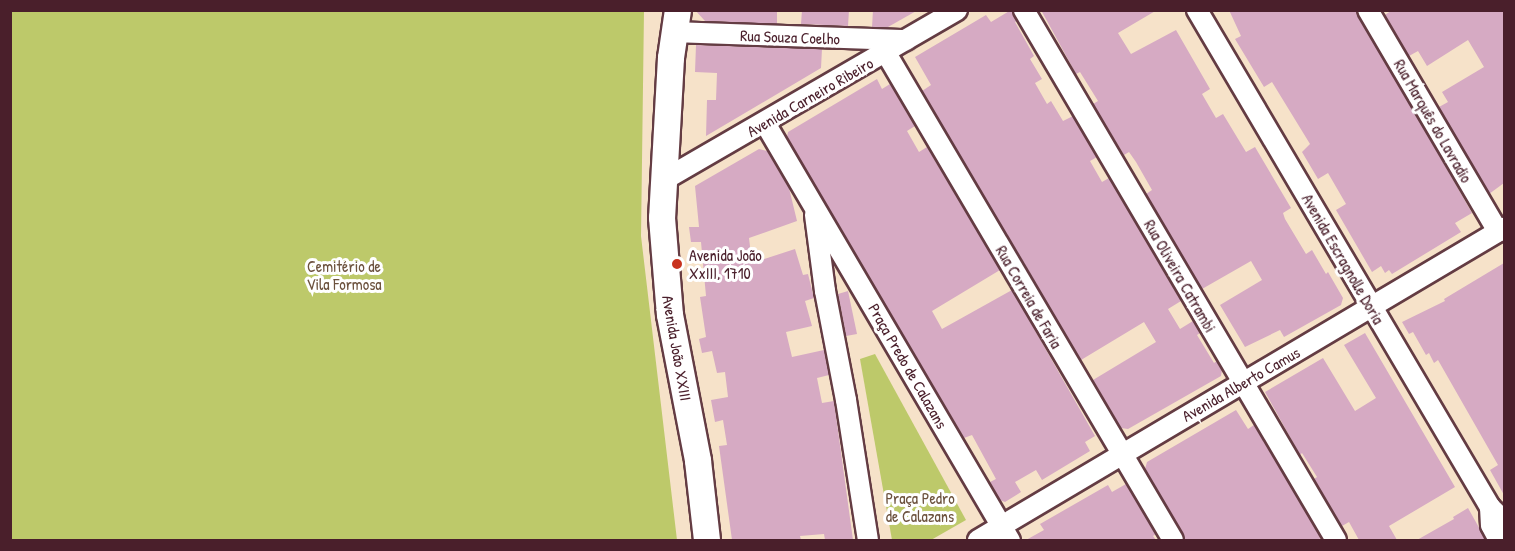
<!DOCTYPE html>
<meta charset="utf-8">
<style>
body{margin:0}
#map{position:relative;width:1515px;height:551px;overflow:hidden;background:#f6e2c9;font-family:"Patrick Hand",sans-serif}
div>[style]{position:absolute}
.green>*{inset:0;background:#bdc96a}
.building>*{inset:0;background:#d6aac3}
.roads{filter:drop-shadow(2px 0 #643c43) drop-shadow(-2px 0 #643c43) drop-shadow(0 2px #643c43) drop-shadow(0 -2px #643c43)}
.minor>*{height:20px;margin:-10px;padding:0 10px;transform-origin:10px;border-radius:10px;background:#fff}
.major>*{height:26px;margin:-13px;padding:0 13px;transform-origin:13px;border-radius:13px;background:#fff}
.dots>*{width:16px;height:16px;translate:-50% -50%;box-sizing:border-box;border:3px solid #fff;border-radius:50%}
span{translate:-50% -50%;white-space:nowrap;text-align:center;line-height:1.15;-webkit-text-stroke:6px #fff;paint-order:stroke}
.street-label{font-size:16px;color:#4a1f2b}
.poi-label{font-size:16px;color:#4a1f2b}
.left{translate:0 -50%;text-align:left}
.park-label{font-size:16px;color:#6c523e}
.frame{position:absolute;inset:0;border:12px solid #4a1f2b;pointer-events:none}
</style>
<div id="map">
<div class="green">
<div style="clip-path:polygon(10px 11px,644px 11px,641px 236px,677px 540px,11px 540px)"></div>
<div style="clip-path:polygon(875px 354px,966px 520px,931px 540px,892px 540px,860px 359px)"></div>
</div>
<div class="building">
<div style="clip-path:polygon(695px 10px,777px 10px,777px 24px,705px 21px)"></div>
<div style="clip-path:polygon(802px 10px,849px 10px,848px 26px,801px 24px)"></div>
<div style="clip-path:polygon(873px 10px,918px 10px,888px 27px,872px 27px)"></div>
<div style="clip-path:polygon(1011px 10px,1017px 21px,1015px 22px,1034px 56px,1030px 59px,1042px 79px,1035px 83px,1047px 104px,1051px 101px,1063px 121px,1073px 116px,1097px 157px,1090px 161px,1102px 182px,1109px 178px,1181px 301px,1168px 309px,1180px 329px,1193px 321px,1200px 333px,1197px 335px,1214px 363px,1217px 361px,1222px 370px,1221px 376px,1128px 429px,1121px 428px,1093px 380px,1156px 342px,1144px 322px,1081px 360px,922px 91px,931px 85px,915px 57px,986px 15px,991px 22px)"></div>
<div style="clip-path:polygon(1041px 10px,1157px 10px,1118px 33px,1131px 54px,1176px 30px,1210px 89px,1202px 94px,1216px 118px,1223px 114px,1246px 152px,1255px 147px,1291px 208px,1283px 213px,1285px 219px,1306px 254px,1312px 250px,1326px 274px,1328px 272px,1343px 298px,1341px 305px,1284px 337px,1280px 330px,1245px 347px,1220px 305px,1262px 280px,1251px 261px,1202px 289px,1146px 194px,1152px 190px,1136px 162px,1129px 152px,1124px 155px,1093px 104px,1098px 101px,1080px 72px,1076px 74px)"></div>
<div style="clip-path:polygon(1229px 10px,1356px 10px,1472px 213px,1455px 223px,1461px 232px,1392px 274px,1389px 270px,1385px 273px,1381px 266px,1372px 272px,1336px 210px,1346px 204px,1328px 173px,1318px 179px,1302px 152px,1310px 144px,1272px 82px,1264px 87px,1235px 39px,1241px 36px)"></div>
<div style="clip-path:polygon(1392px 10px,1504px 10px,1504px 183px,1489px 194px,1439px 107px,1448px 102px,1442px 92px,1484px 67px,1468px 40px,1427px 66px,1418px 51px,1409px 56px,1385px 15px)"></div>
<div style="clip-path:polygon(696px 45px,822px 49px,821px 68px,706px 136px,707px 100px,716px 100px,717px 73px,695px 72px)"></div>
<div style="clip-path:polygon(877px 79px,882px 89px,890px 84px,915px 126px,907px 131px,919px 152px,927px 147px,1000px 270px,932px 311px,942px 329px,1012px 290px,1095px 436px,1085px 442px,1090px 451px,1042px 480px,1036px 470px,1015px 482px,1021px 492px,1005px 502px,1000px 500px,990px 482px,996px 479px,972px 435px,964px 438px,787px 137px,788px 132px)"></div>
<div style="clip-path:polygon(759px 149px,767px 151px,789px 188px,797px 221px,749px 238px,752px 263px,795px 249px,803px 275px,808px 274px,814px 298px,805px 301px,812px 326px,786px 332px,792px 357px,824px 350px,829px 375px,817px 378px,822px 403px,834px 401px,853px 540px,825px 540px,824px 534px,800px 536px,801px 540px,732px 540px,719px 446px,727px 445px,723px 420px,715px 422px,711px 400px,728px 397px,725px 372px,717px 373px,712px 351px,702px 353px,699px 339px,706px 337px,700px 297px,706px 296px,701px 242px,691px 242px,689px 227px,699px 227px,695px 186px)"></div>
<div style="clip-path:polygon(1504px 263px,1504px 495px,1490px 470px,1498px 465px,1438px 360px,1434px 363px,1429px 353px,1426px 355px,1413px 332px,1409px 334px,1402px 322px,1445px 301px,1444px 299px)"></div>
<div style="clip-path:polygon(848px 291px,857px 334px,846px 336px,838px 294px)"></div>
<div style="clip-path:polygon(1365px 333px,1455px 487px,1389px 526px,1397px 540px,1359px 540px,1349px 522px,1342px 526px,1314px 479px,1317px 477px,1302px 453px,1300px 455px,1265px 392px,1323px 358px,1355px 411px,1376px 398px,1344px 345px)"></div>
<div style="clip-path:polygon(1236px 410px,1248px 429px,1254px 425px,1321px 538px,1317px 540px,1185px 540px,1145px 469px,1147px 462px)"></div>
<div style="clip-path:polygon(1126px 484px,1156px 534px,1153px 536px,1156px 540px,1026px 540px,1044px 530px,1040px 524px,1108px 485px,1112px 492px)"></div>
<div style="clip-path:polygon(1468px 508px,1486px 540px,1417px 540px,1454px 519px,1453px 517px)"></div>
</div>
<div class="roads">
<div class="minor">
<div style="left:1024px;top:10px;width:615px;rotate:59.52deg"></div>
<div style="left:1197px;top:10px;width:577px;rotate:59.48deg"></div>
<div style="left:1490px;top:507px;width:20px;rotate:45deg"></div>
<div style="left:1368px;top:10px;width:257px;rotate:59.6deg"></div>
<div style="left:675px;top:32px;width:231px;rotate:2deg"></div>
<div style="left:886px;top:53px;width:565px;rotate:59.49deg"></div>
<div style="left:765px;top:123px;width:484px;rotate:59.6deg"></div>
<div style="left:662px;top:181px;width:341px;rotate:-30.1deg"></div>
<div style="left:815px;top:215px;width:77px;rotate:82.5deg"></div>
<div style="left:825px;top:291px;width:111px;rotate:79.1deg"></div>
<div style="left:846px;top:400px;width:142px;rotate:81.1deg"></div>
<div style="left:1490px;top:507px;width:18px;rotate:87deg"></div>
<div style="left:1491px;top:525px;width:17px;rotate:62deg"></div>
<div style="left:978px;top:540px;width:612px;rotate:-30.67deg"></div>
</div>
<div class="major">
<div style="left:678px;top:10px;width:49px;rotate:98.3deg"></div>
<div style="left:671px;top:58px;width:160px;rotate:93.2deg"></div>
<div style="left:662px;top:218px;width:97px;rotate:85.3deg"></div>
<div style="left:670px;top:315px;width:149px;rotate:79.1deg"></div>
<div style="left:698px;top:461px;width:80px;rotate:83.5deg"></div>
</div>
</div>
<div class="dots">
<div style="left:677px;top:264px;background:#c8321e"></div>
</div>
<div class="street-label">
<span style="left:790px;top:37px;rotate:2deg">Rua Souza Coelho</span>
<span style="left:810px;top:97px;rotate:-30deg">Avenida Carneiro Ribeiro</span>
<span style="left:1433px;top:121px;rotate:60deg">Rua Marquês do Lavradio</span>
<span style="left:1343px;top:259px;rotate:60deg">Avenida Escragnolle Doria</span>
<span style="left:1180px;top:276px;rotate:60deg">Rua Oliveira Catrambi</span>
<span style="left:1029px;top:297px;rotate:60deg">Rua Correia de Faria</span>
<span style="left:677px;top:348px;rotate:80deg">Avenida João XXIII</span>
<span style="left:908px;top:366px;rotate:60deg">Praça Predo de Calazans</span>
<span style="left:1241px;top:384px;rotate:-30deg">Avenida Alberto Camus</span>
</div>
<div class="poi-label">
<span class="left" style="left:689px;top:264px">Avenida João<br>XxIII, 1710</span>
</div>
<div class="park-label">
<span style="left:344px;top:275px">Cemitério de<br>Vila Formosa</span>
<span style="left:920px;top:507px">Praça Pedro<br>de Calazans</span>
</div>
<div class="frame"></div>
</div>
